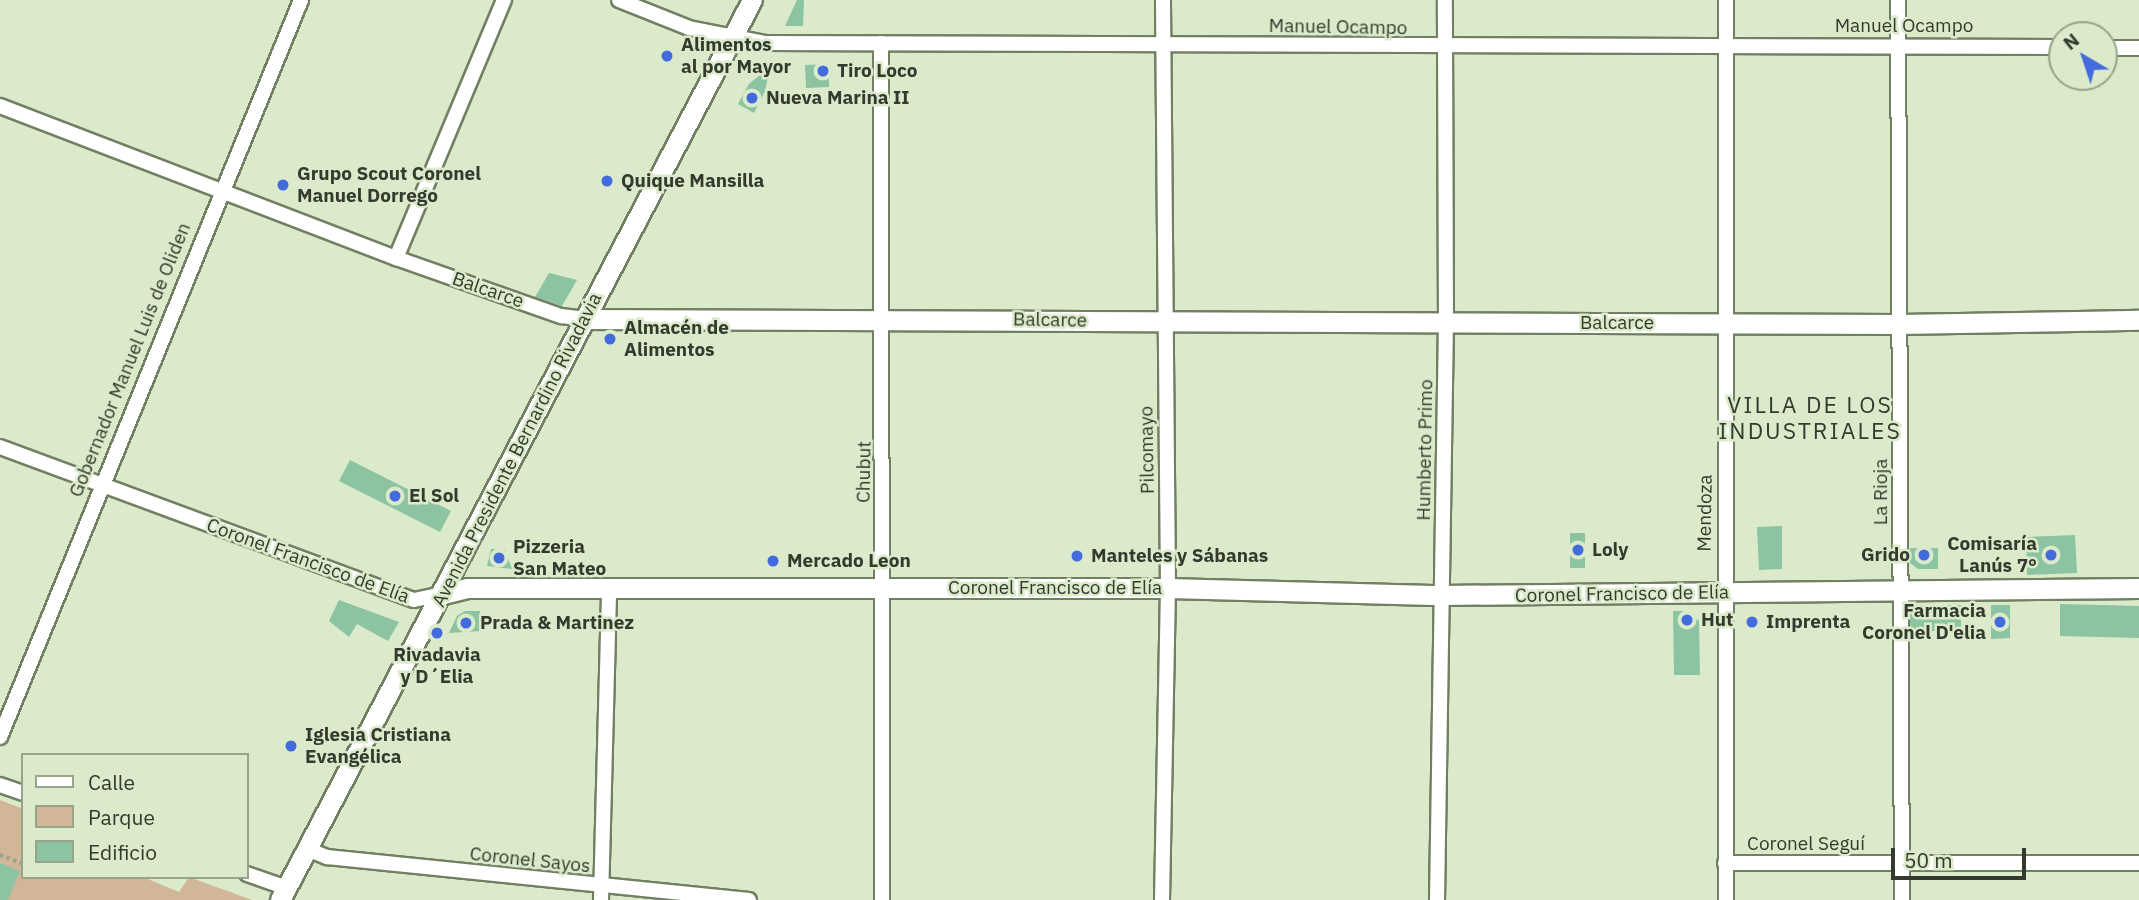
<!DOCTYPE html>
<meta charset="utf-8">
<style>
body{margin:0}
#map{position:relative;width:2139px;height:900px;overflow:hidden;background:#daeaca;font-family:"IBM Plex Sans",sans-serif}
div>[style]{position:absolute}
.green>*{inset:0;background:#d1b797}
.building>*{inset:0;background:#8cc3a1}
.path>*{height:3.5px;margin-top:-1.75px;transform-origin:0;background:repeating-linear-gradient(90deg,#97a38b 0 3.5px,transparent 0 7px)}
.roads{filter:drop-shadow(2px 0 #717f62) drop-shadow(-2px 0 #717f62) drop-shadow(0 2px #717f62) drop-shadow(0 -2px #717f62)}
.minor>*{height:14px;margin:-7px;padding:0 7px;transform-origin:7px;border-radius:7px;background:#fff}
.tertiary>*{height:19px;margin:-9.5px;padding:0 9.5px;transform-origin:9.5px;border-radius:9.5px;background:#fff}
.dots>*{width:19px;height:19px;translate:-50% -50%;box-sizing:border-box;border:4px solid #daeaca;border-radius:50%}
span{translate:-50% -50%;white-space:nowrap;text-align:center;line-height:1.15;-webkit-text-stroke:5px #daeaca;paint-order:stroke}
.street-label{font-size:19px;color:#343a2d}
.poi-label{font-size:19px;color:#343a2d;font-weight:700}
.left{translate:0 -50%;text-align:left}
.right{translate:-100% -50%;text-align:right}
.quarter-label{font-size:23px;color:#343a2d;letter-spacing:2px}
.legend{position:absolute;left:21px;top:753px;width:228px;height:126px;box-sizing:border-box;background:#daeaca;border:2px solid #98a48b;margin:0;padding:9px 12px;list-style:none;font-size:21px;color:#343a2d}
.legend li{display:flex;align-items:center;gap:14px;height:35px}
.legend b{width:35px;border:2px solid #98a48b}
.north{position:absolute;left:2048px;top:21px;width:70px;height:70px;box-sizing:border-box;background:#daeaca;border:2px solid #98a48b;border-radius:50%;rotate:321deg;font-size:19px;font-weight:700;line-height:28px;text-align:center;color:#343a2d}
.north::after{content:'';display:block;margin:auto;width:24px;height:32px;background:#436bdd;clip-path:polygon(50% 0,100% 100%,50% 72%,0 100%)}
.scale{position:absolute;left:1891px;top:848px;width:135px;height:32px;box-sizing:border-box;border:4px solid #343a2d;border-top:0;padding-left:9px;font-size:21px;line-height:24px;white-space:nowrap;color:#343a2d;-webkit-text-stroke:5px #daeaca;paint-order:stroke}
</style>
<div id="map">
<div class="green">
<div style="clip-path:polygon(0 800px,23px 809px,23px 877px,143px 877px,179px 892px,189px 877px,252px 900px,0 900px)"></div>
</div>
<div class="building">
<div style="clip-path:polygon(797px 0,804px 0,803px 26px,785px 26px)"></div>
<div style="clip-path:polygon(829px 64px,829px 87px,806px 88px,805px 65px)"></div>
<div style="clip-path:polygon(770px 67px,765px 91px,754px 113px,738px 104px,749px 84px)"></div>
<div style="clip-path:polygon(549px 273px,577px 280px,562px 306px,535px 297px)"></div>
<div style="clip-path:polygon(350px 460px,451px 511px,440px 532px,339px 481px)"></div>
<div style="clip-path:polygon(1782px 526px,1782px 569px,1759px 570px,1757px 527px)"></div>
<div style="clip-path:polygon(1570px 533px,1585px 533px,1585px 568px,1570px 568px)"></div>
<div style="clip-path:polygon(2075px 535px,2077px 573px,2027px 575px,2026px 537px)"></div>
<div style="clip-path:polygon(1910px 548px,1938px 548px,1938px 569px,1918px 569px,1910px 563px)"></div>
<div style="clip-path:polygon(491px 549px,505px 550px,512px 569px,487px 566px)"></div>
<div style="clip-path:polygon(339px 600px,399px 622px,388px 641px,357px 624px,349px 637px,329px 621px)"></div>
<div style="clip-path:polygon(2060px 604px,2139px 606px,2139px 638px,2060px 636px)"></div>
<div style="clip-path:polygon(1916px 605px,1961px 605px,1961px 631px,1910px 631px,1910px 609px)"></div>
<div style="clip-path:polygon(1991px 605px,2010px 605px,2010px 638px,1991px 639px)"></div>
<div style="clip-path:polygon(465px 611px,480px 611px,480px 631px,449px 633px,457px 616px)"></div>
<div style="clip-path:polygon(1673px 611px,1686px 611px,1699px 621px,1700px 675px,1674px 675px)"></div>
<div style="clip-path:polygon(0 863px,20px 871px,8px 900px,0 900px)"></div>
</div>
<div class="path">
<div style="left:0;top:855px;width:25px;rotate:21deg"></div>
</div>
<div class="roads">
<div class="minor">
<div style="left:619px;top:0;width:75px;rotate:21.8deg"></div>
<div style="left:689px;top:28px;width:77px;rotate:11.2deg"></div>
<div style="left:765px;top:43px;width:1297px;rotate:0.18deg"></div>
<div style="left:1898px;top:0;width:900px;rotate:89.75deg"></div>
<div style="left:881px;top:43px;width:857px;rotate:89.93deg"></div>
<div style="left:2104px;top:48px;width:35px"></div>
<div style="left:0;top:106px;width:424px;rotate:21deg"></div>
<div style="left:396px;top:258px;width:175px;rotate:19.4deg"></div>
<div style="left:561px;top:316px;width:23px;rotate:7deg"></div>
<div style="left:396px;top:258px;width:280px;rotate:-67.3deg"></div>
<div style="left:0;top:447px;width:441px;rotate:20.3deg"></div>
<div style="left:414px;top:600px;width:30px;rotate:-12deg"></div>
<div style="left:0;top:737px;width:796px;rotate:-67.78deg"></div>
<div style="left:0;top:785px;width:24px;rotate:19deg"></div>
<div style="left:307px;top:849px;width:22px;rotate:22deg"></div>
<div style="left:327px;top:857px;width:424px;rotate:5.8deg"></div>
<div style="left:1725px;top:863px;width:414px"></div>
<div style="left:247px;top:874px;width:42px;rotate:19.3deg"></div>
<div style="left:601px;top:900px;width:308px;rotate:-88.5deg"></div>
<div style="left:1162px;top:900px;width:312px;rotate:-88.9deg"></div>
<div style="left:1168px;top:588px;width:588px;rotate:-90.49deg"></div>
<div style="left:1437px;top:900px;width:577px;rotate:-89.11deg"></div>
<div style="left:1446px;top:323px;width:323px;rotate:-90.2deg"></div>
<div style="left:1726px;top:900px;width:900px;rotate:-90deg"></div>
</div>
<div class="tertiary">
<div style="left:584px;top:319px;width:1315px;rotate:0.22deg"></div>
<div style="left:1899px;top:324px;width:240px;rotate:-1deg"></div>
<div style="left:443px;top:594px;width:25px;rotate:-14deg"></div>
<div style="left:467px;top:588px;width:701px"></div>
<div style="left:1168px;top:588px;width:274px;rotate:1.5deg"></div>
<div style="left:1442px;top:595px;width:697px;rotate:-0.58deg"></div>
<div style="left:280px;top:900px;width:1016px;rotate:-62.33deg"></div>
</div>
</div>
<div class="dots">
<div style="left:667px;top:56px;background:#436bdd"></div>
<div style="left:823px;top:71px;background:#436bdd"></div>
<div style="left:752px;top:98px;background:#436bdd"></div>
<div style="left:607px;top:181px;background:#436bdd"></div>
<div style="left:283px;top:185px;background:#436bdd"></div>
<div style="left:610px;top:339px;background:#436bdd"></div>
<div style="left:395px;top:496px;background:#436bdd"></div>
<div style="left:1578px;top:550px;background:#436bdd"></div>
<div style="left:1924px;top:555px;background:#436bdd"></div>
<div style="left:2051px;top:555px;background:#436bdd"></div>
<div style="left:1077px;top:556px;background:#436bdd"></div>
<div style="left:499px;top:558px;background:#436bdd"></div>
<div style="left:773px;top:561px;background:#436bdd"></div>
<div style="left:1687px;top:620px;background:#436bdd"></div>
<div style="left:1752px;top:622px;background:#436bdd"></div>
<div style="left:2000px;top:622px;background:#436bdd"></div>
<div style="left:466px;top:623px;background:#436bdd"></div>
<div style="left:437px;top:633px;background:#436bdd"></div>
<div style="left:291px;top:746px;background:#436bdd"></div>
</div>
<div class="street-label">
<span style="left:1904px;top:26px">Manuel Ocampo</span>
<span style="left:1338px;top:27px;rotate:1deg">Manuel Ocampo</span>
<span style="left:488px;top:290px;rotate:19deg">Balcarce</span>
<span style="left:1050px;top:320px;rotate:1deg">Balcarce</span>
<span style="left:1617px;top:323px">Balcarce</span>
<span style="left:130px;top:360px;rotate:-68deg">Gobernador Manuel Luis de Oliden</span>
<span style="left:517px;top:450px;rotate:-63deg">Avenida Presidente Bernardino Rivadavia</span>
<span style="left:1147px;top:450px;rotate:-91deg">Pilcomayo</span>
<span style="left:1425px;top:450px;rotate:-89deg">Humberto Primo</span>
<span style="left:864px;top:472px;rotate:-89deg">Chubut</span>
<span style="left:1881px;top:492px;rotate:-90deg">La Rioja</span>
<span style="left:1705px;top:513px;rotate:-89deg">Mendoza</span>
<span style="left:308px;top:561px;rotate:20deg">Coronel Francisco de Elía</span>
<span style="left:1055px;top:588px">Coronel Francisco de Elía</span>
<span style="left:1622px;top:594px;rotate:-1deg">Coronel Francisco de Elía</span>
<span style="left:1806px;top:844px">Coronel Seguí</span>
<span style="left:530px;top:860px;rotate:6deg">Coronel Sayos</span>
</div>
<div class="poi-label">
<span class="left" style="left:681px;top:56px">Alimentos<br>al por Mayor</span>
<span class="left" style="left:837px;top:71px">Tiro Loco</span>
<span class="left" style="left:766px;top:98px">Nueva Marina II</span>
<span class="left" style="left:297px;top:185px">Grupo Scout Coronel<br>Manuel Dorrego</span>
<span class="left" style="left:621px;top:181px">Quique Mansilla</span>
<span class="left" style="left:624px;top:339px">Almacén de<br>Alimentos</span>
<span class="left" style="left:409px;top:496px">El Sol</span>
<span class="right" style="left:2037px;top:555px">Comisaría<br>Lanús 7°</span>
<span class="left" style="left:513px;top:558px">Pizzeria<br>San Mateo</span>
<span class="left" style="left:1592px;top:550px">Loly</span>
<span class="right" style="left:1910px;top:555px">Grido</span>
<span class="left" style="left:1091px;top:556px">Manteles y Sábanas</span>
<span class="left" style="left:787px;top:561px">Mercado Leon</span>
<span class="right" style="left:1986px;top:622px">Farmacia<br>Coronel D'elia</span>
<span class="left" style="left:1701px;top:620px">Hut</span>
<span class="left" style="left:1766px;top:622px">Imprenta</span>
<span class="left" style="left:480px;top:623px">Prada &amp; Martinez</span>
<span style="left:437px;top:666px">Rivadavia<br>y D´Elia</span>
<span class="left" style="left:305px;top:746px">Iglesia Cristiana<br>Evangélica</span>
</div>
<div class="quarter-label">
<span style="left:1810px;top:417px">VILLA DE LOS<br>INDUSTRIALES</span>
</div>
<ul class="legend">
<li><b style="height:9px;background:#fff"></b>Calle</li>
<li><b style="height:19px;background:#d1b797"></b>Parque</li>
<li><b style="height:19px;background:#8cc3a1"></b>Edificio</li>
</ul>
<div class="north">N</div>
<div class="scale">50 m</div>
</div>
